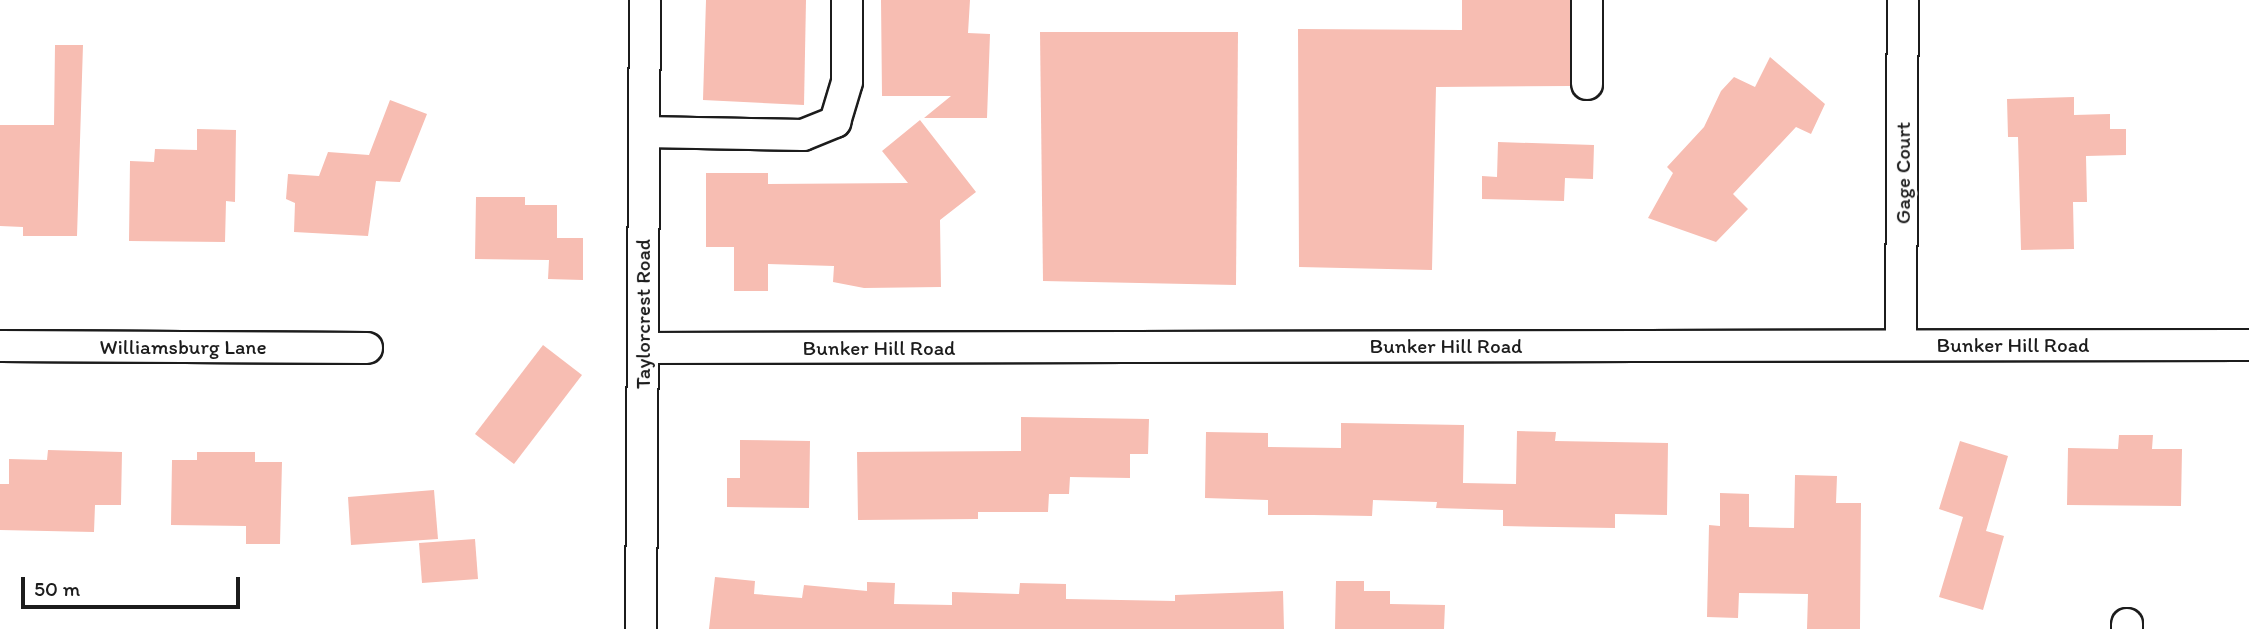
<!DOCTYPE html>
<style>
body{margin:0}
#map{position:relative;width:2249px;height:629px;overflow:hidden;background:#fff;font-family:Itim,sans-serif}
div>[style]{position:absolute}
.building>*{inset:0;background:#f7bdb2}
.roads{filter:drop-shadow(2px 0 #1c1c1c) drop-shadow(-2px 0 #1c1c1c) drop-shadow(0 2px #1c1c1c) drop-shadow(0 -2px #1c1c1c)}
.minor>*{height:30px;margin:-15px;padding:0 15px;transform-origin:15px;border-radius:15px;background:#fff}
span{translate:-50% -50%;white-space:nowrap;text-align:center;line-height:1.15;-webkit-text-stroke:5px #fff;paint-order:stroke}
.street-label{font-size:21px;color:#1c1c1c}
.scale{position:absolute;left:21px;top:577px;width:219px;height:32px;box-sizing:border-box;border:4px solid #1c1c1c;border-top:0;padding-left:9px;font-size:21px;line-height:24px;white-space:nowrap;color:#1c1c1c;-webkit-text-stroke:5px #fff;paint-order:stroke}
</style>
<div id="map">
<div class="building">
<div style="clip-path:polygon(706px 0,806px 0,804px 105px,703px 100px)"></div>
<div style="clip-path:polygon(881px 0,970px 0,968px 33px,990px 34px,987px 118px,924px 118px,951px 96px,882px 96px)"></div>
<div style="clip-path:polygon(1462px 0,1570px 0,1570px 86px,1436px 87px,1432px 270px,1299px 267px,1298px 29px,1462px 30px)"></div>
<div style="clip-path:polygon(1040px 32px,1238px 32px,1236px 285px,1043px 281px)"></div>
<div style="clip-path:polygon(55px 45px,83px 45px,77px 236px,23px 236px,23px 227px,0 226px,0 125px,54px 125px)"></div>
<div style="clip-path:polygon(1770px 57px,1825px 104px,1811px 134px,1796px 127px,1733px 194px,1748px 209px,1716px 242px,1648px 218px,1673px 173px,1667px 167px,1704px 127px,1721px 91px,1734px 77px,1755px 87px)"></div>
<div style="clip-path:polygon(2074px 97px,2074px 115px,2110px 114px,2110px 129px,2126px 129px,2126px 155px,2086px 156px,2087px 202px,2073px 202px,2074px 249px,2021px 250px,2018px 137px,2008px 137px,2007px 99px)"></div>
<div style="clip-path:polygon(390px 100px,427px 114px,400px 182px,376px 181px,368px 236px,294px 232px,295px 203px,286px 199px,288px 174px,319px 176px,328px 152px,369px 155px)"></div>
<div style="clip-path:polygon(920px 120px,976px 192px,940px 220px,941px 287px,864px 288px,833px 282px,834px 266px,768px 264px,768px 291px,734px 291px,734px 247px,706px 247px,706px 173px,768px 173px,768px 184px,908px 183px,882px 151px)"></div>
<div style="clip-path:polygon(197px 129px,236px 130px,235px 202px,226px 201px,225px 242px,129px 241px,130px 161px,154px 162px,155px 149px,197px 150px)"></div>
<div style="clip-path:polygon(1498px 142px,1594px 145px,1593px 179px,1565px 178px,1564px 201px,1482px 199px,1482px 176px,1497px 177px)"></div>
<div style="clip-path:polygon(476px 197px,525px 197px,525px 205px,557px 205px,557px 238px,583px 238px,583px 280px,548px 279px,549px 260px,475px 259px)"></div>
<div style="clip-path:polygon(543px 345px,582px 375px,514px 464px,475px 434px)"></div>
<div style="clip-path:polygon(1021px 417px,1149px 419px,1148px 454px,1130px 454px,1130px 478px,1070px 477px,1069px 494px,1049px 494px,1048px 512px,978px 512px,978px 519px,858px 520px,857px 452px,1021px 451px)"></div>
<div style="clip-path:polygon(1341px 423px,1464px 425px,1463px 483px,1516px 484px,1517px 431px,1556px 432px,1555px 441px,1668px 443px,1667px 515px,1615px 514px,1615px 528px,1503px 526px,1503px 510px,1436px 508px,1437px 502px,1373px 500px,1372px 516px,1313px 515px,1268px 515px,1268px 500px,1205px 498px,1206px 432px,1268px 433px,1268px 447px,1341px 448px)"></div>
<div style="clip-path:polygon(2119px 435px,2153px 435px,2152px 449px,2182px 449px,2181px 506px,2067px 505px,2068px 448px,2118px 449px)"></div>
<div style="clip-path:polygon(740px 440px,810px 441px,809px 508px,727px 507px,727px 478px,740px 478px)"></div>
<div style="clip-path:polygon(1960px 441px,2008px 456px,1986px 531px,2004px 536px,1983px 610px,1939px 597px,1963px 517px,1939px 509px)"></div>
<div style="clip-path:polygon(48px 450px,122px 452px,121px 505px,95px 505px,94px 532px,0 530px,0 484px,9px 484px,9px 459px,47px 460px)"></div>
<div style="clip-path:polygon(197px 452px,255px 452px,255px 462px,282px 462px,280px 544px,246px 544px,246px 526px,171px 525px,172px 460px,197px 460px)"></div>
<div style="clip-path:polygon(1795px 475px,1837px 476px,1836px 503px,1861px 503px,1860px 629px,1807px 629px,1808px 594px,1739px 593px,1738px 618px,1707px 617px,1709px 525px,1720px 526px,1720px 493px,1749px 494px,1749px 527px,1794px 528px)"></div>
<div style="clip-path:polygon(434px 490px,438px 539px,351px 545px,348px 497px)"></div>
<div style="clip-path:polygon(475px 539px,478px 579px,422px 583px,419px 543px)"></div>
<div style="clip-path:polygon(715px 577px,755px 581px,754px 594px,802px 598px,804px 585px,867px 591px,867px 582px,895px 583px,894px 604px,952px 605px,952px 592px,1019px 594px,1020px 583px,1066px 584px,1066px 599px,1175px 601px,1175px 595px,1283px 591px,1284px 629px,709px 629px)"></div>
<div style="clip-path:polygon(1336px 581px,1364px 581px,1364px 591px,1390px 591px,1390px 604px,1445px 605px,1444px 629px,1335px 629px)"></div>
</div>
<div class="roads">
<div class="minor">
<div style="left:1587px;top:0;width:84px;rotate:90deg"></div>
<div style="left:644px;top:132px;width:159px;rotate:1.1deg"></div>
<div style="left:803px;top:135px;width:35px;rotate:-22deg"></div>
<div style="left:835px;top:122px;width:42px;rotate:-73.3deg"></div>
<div style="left:847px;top:82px;width:82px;rotate:-90deg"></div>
<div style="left:1901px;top:345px;width:345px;rotate:-89.7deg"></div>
<div style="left:0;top:346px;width:367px;rotate:0.3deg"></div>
<div style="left:643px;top:348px;width:1606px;rotate:-0.11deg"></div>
<div style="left:2127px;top:624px;width:5px;rotate:90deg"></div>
<div style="left:641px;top:629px;width:629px;rotate:-89.64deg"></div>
</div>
</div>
<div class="street-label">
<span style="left:1903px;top:173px;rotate:-90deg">Gage Court</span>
<span style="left:643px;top:314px;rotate:-90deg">Taylorcrest Road</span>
<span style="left:2013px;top:345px">Bunker Hill Road</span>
<span style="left:1446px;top:346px">Bunker Hill Road</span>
<span style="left:183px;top:347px">Williamsburg Lane</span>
<span style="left:879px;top:348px">Bunker Hill Road</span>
</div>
<div class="scale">50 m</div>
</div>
